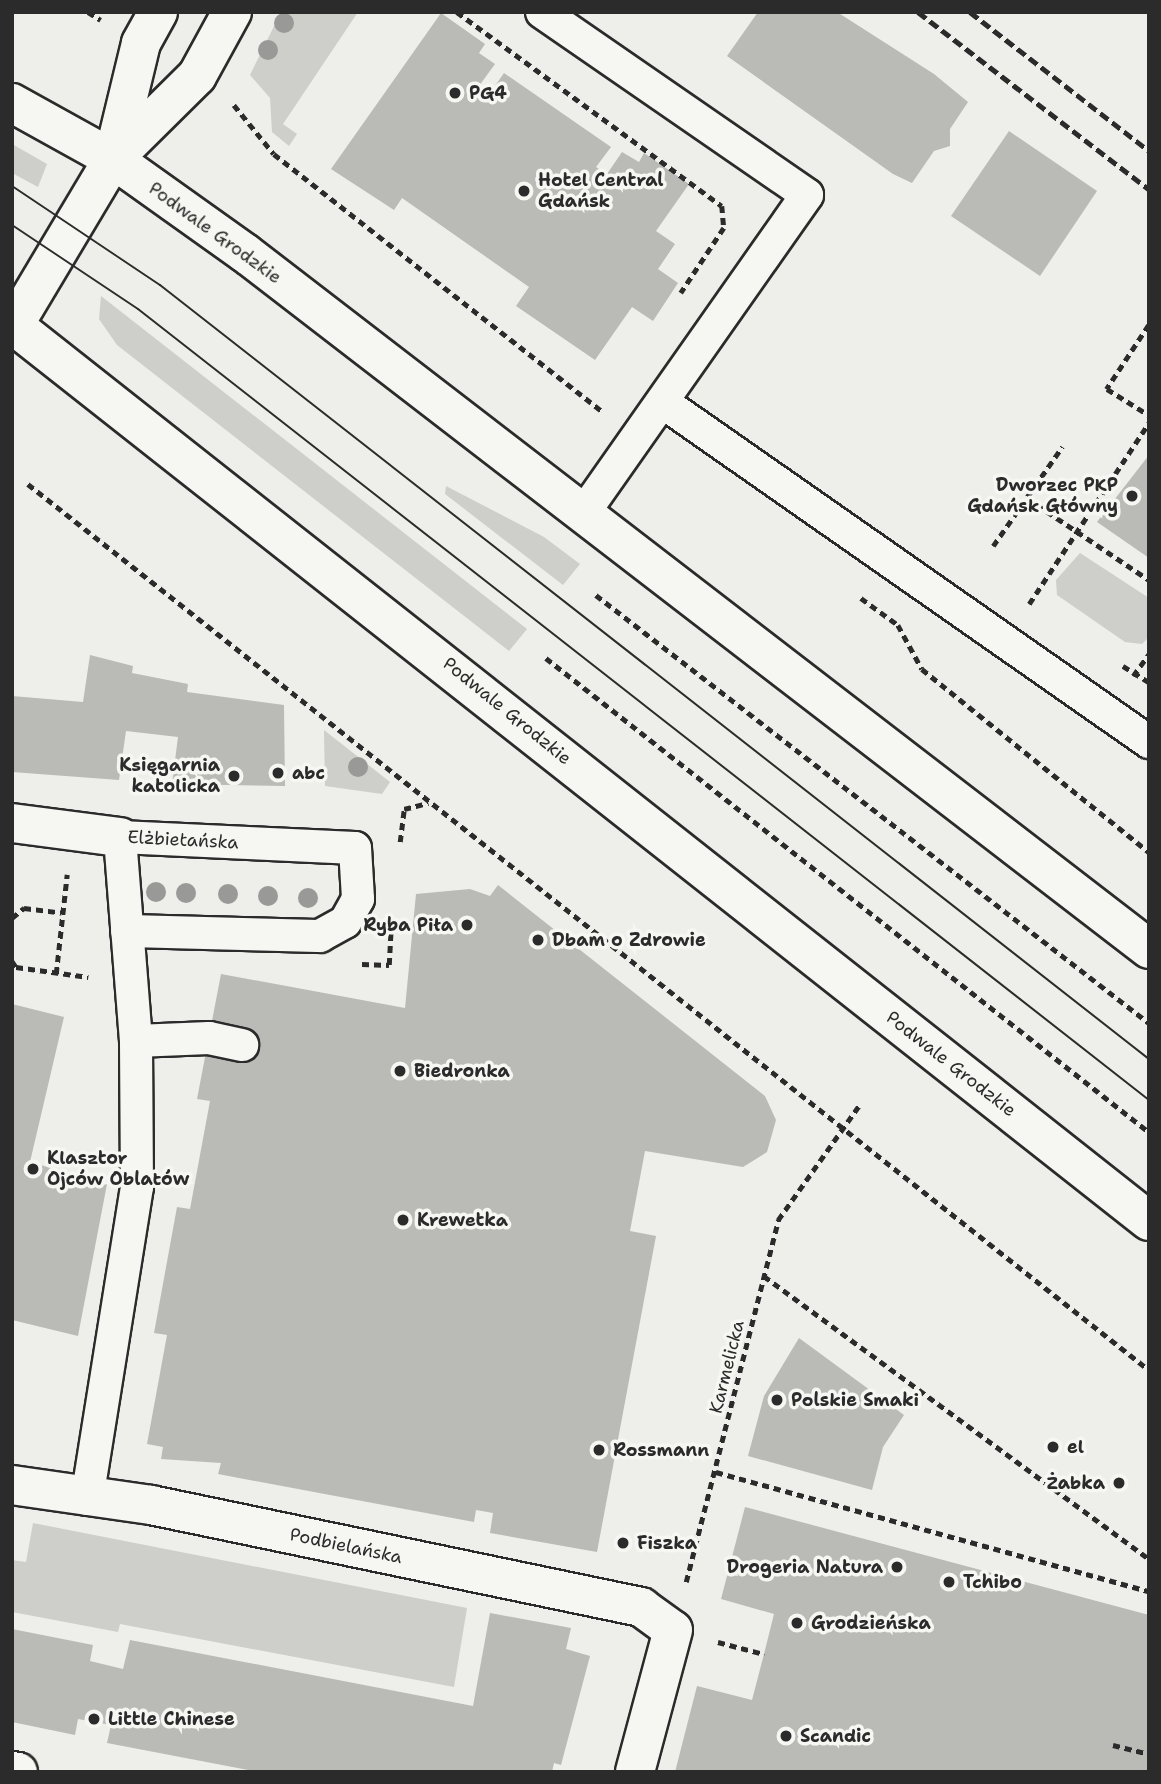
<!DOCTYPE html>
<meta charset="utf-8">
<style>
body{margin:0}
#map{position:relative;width:1161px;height:1784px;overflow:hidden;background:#eeeeea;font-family:"Shantell Sans",sans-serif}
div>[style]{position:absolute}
.green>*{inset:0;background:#cececa}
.building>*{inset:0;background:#babab7}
.path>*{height:4.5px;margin-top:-2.25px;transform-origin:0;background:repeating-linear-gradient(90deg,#2b2b2b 0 7px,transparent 0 12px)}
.roads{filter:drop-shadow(2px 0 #2b2b2b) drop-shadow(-2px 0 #2b2b2b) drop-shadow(0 2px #2b2b2b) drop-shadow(0 -2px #2b2b2b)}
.lane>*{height:32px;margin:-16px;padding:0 16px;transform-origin:16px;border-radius:16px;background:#f6f6f2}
.street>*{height:38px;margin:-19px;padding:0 19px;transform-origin:19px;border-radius:19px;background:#f6f6f2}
.secondary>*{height:38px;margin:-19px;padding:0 19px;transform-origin:19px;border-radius:19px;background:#f6f6f2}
.primary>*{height:38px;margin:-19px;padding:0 19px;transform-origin:19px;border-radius:19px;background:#f6f6f2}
.tram>*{height:2px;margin:-1px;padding:0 1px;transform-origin:1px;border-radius:1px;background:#2b2b2b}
.rail>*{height:5px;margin-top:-2.5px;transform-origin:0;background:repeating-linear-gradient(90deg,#2b2b2b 0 10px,transparent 0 15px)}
.trees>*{width:20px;height:20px;margin:-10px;border-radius:50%;background:#999997}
.dots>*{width:19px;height:19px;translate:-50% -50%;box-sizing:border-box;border:4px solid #f6f6f2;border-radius:50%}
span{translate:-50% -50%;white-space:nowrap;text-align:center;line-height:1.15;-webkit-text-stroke:7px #f6f6f2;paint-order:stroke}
.poi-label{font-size:18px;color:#2b2b2b;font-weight:700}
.left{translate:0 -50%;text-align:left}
.right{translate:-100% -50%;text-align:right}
.street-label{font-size:18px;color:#2b2b2b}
.frame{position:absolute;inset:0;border:14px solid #2b2b2b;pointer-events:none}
</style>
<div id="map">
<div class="green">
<div style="clip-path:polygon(281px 12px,358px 12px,283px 124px,297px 134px,289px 146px,272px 132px,270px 98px,250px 75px)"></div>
<div style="clip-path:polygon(12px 144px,47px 164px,38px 187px,12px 173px)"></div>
<div style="clip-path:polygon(101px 296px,527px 629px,509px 651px,117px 345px,99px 319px)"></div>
<div style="clip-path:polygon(446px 486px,544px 537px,580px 564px,563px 585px,445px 494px)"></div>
<div style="clip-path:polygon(1080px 553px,1149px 598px,1149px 637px,1142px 644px,1125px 642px,1057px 595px,1056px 580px)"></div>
<div style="clip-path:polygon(324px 730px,390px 782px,382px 794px,325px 786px)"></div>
<div style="clip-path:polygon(33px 1523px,467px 1608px,454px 1687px,120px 1624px,118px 1632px,12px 1612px,12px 1560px,26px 1562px)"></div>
</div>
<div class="building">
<div style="clip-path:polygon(758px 12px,837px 12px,934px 74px,968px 102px,950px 129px,950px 146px,934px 151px,912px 183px,893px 174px,727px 56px)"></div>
<div style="clip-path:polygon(441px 13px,485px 44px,479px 53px,495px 64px,479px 86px,490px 93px,504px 73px,611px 147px,596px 167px,607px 174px,622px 152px,639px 162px,644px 153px,689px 184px,656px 231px,675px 244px,658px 269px,678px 283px,653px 321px,632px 307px,595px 360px,516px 306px,529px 287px,402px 198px,394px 210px,331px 169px)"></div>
<div style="clip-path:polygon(1009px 131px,1097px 191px,1040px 276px,951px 216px)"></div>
<div style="clip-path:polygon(1149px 455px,1149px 558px,1097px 522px)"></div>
<div style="clip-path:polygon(90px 655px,133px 666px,132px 673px,188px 684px,187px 692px,284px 705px,285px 786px,172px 784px,178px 737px,126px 731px,119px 780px,12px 772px,12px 696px,83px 702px)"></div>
<div style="clip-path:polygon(498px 885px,765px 1096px,776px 1120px,767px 1152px,743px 1167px,645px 1151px,630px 1231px,656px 1236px,597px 1552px,490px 1533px,493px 1513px,476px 1510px,474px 1522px,218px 1474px,221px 1463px,161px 1459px,163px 1447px,147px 1444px,167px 1335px,154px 1333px,177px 1207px,190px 1209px,210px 1101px,197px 1099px,221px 974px,405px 1008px,416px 894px,470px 889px,490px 896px)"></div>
<div style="clip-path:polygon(12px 1004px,64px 1017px,30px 1162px,107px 1184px,78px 1336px,12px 1320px)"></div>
<div style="clip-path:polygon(799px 1338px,904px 1415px,883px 1447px,872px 1490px,748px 1456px,764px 1396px)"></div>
<div style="clip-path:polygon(745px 1507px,1149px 1615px,1149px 1772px,675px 1772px,697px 1686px,752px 1700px,764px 1654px,774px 1614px,721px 1599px)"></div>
<div style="clip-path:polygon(490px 1613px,571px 1628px,566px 1649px,590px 1656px,561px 1765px,554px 1763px,552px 1772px,258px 1772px,107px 1743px,111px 1725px,78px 1719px,75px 1735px,12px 1722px,12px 1629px,93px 1645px,90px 1661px,123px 1669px,130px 1640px,473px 1706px)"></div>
</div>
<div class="path">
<div style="left:88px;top:12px;width:15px;rotate:32deg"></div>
<div style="left:457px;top:12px;width:328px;rotate:36.2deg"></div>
<div style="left:722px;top:206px;width:22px;rotate:85deg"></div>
<div style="left:724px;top:228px;width:78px;rotate:123.5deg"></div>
<div style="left:234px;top:105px;width:63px;rotate:50.8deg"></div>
<div style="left:274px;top:154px;width:417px;rotate:38.1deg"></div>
<div style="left:1149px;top:325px;width:77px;rotate:123.3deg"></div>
<div style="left:1107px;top:389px;width:49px;rotate:31.8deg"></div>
<div style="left:28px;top:484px;width:1429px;rotate:38.32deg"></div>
<div style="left:1027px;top:498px;width:147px;rotate:33.9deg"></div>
<div style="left:993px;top:546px;width:121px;rotate:-55.1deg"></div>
<div style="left:596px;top:595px;width:699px;rotate:37.74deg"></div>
<div style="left:861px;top:598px;width:46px;rotate:36.1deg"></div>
<div style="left:898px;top:625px;width:50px;rotate:61.4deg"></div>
<div style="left:922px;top:669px;width:292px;rotate:38.9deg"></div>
<div style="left:1029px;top:604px;width:217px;rotate:-56.5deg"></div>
<div style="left:546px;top:658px;width:767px;rotate:38.17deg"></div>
<div style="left:1123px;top:666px;width:31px;rotate:32deg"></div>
<div style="left:1133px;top:676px;width:27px;rotate:-54deg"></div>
<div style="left:400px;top:842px;width:33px;rotate:-83deg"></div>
<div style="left:404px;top:809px;width:25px;rotate:-14deg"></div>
<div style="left:12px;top:918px;width:16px;rotate:-40deg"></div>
<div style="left:24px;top:908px;width:38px;rotate:7deg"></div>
<div style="left:12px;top:961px;width:7px;rotate:56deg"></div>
<div style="left:16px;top:967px;width:73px;rotate:7.9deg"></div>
<div style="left:362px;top:964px;width:27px;rotate:2deg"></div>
<div style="left:389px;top:965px;width:34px;rotate:-87deg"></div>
<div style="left:56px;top:974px;width:100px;rotate:-83.7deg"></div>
<div style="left:764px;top:1276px;width:478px;rotate:36.3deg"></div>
<div style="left:716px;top:1472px;width:449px;rotate:15.4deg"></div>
<div style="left:686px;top:1582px;width:374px;rotate:-75.7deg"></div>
<div style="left:778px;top:1220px;width:142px;rotate:-54.7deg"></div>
<div style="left:718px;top:1642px;width:48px;rotate:14.6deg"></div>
<div style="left:1113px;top:1745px;width:37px;rotate:14deg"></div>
</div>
<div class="roads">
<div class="lane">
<div style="left:542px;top:12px;width:322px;rotate:34.6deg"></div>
<div style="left:807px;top:195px;width:386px;rotate:125.1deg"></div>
<div style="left:664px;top:403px;width:592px;rotate:34.95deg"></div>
<div style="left:136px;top:1041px;width:73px;rotate:-2.4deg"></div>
<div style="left:209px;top:1038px;width:34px;rotate:12deg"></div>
<div style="left:87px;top:1499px;width:316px;rotate:-80.9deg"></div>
<div style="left:137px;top:1187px;width:146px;rotate:-90.4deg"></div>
<div style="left:136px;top:1041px;width:205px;rotate:-94.5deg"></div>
<div style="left:120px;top:837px;width:235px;rotate:2.7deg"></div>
<div style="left:355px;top:848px;width:51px;rotate:86.6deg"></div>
<div style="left:358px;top:899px;width:26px;rotate:119deg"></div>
<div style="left:345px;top:922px;width:29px;rotate:151deg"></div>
<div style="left:320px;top:936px;width:193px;rotate:-178.5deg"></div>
</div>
<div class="street">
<div style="left:12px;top:823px;width:109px;rotate:7.4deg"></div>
<div style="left:12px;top:1485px;width:140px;rotate:8.2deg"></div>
<div style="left:151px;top:1505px;width:501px;rotate:11.76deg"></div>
<div style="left:641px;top:1607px;width:39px;rotate:36deg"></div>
<div style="left:673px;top:1630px;width:147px;rotate:105deg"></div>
<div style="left:12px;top:1771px;width:6px;rotate:9deg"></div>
</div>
<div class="secondary">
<div style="left:113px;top:159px;width:119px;rotate:-76.4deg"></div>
<div style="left:141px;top:43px;width:35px;rotate:-61deg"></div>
<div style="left:14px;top:325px;width:193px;rotate:-59.2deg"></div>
<div style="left:113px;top:159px;width:118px;rotate:-44.7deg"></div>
<div style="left:197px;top:76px;width:73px;rotate:-61.3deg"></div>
</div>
<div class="primary">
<div style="left:12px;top:103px;width:115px;rotate:29deg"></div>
<div style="left:113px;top:159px;width:162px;rotate:35.5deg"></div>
<div style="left:245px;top:253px;width:1141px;rotate:37.59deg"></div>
<div style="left:12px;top:324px;width:1448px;rotate:38.27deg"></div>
</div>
</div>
<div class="tram">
<div style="left:12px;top:186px;width:178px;rotate:33.8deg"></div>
<div style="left:160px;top:285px;width:1256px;rotate:38.05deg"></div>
<div style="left:12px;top:225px;width:151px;rotate:33.7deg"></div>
<div style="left:138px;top:309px;width:1284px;rotate:38.04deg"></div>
</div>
<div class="rail">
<div style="left:918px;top:12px;width:291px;rotate:37.5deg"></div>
<div style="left:970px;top:12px;width:227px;rotate:37.8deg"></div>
</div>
<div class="trees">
<div style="left:284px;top:23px"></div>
<div style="left:268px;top:50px"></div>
<div style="left:358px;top:767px"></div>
<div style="left:156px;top:892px"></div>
<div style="left:186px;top:893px"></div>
<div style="left:228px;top:894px"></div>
<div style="left:268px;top:896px"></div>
<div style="left:308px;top:898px"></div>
</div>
<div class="dots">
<div style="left:455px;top:93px;background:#2b2b2b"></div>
<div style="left:524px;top:191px;background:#2b2b2b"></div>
<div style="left:1132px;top:496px;background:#2b2b2b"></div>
<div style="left:278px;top:773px;background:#2b2b2b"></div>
<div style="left:234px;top:776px;background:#2b2b2b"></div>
<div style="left:467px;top:925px;background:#2b2b2b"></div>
<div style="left:538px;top:940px;background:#2b2b2b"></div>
<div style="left:400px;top:1071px;background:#2b2b2b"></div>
<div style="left:33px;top:1169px;background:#2b2b2b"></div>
<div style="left:403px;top:1220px;background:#2b2b2b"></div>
<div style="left:777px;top:1400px;background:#2b2b2b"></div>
<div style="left:1053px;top:1447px;background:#2b2b2b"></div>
<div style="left:599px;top:1450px;background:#2b2b2b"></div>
<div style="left:1119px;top:1483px;background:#2b2b2b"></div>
<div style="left:623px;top:1543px;background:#2b2b2b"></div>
<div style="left:897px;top:1567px;background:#2b2b2b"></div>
<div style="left:949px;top:1582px;background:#2b2b2b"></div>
<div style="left:797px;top:1623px;background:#2b2b2b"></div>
<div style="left:94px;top:1719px;background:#2b2b2b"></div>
<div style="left:786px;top:1736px;background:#2b2b2b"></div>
</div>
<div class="poi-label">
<span class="left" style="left:469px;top:93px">PG4</span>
<span class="left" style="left:538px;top:191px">Hotel Central<br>Gdańsk</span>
<span class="right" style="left:1118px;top:496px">Dworzec PKP<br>Gdańsk Główny</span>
<span class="right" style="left:220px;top:776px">Księgarnia<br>katolicka</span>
<span class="left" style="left:292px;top:773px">abc</span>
<span class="right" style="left:453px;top:925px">Ryba Piła</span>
<span class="left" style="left:552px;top:940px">Dbam o Zdrowie</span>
<span class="left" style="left:414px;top:1071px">Biedronka</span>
<span class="left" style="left:47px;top:1169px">Klasztor<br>Ojców Oblatów</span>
<span class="left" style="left:417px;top:1220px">Krewetka</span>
<span class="left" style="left:791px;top:1400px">Polskie Smaki</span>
<span class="left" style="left:1067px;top:1447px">el</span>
<span class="left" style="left:613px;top:1450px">Rossmann</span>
<span class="right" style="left:1105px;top:1483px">Żabka</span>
<span class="left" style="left:637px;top:1543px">Fiszka</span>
<span class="right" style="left:883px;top:1567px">Drogeria Natura</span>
<span class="left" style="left:963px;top:1582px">Tchibo</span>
<span class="left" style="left:811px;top:1623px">Grodzieńska</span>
<span class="left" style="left:108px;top:1719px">Little Chinese</span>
<span class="left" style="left:800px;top:1736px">Scandic</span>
</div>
<div class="street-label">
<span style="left:215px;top:233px;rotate:36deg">Podwale Grodzkie</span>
<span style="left:507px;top:711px;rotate:39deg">Podwale Grodzkie</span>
<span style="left:183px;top:840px;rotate:3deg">Elżbietańska</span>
<span style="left:951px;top:1064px;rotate:38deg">Podwale Grodzkie</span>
<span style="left:727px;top:1367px;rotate:-76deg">Karmelicka</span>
<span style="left:346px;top:1546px;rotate:12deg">Podbielańska</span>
</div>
<div class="frame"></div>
</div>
